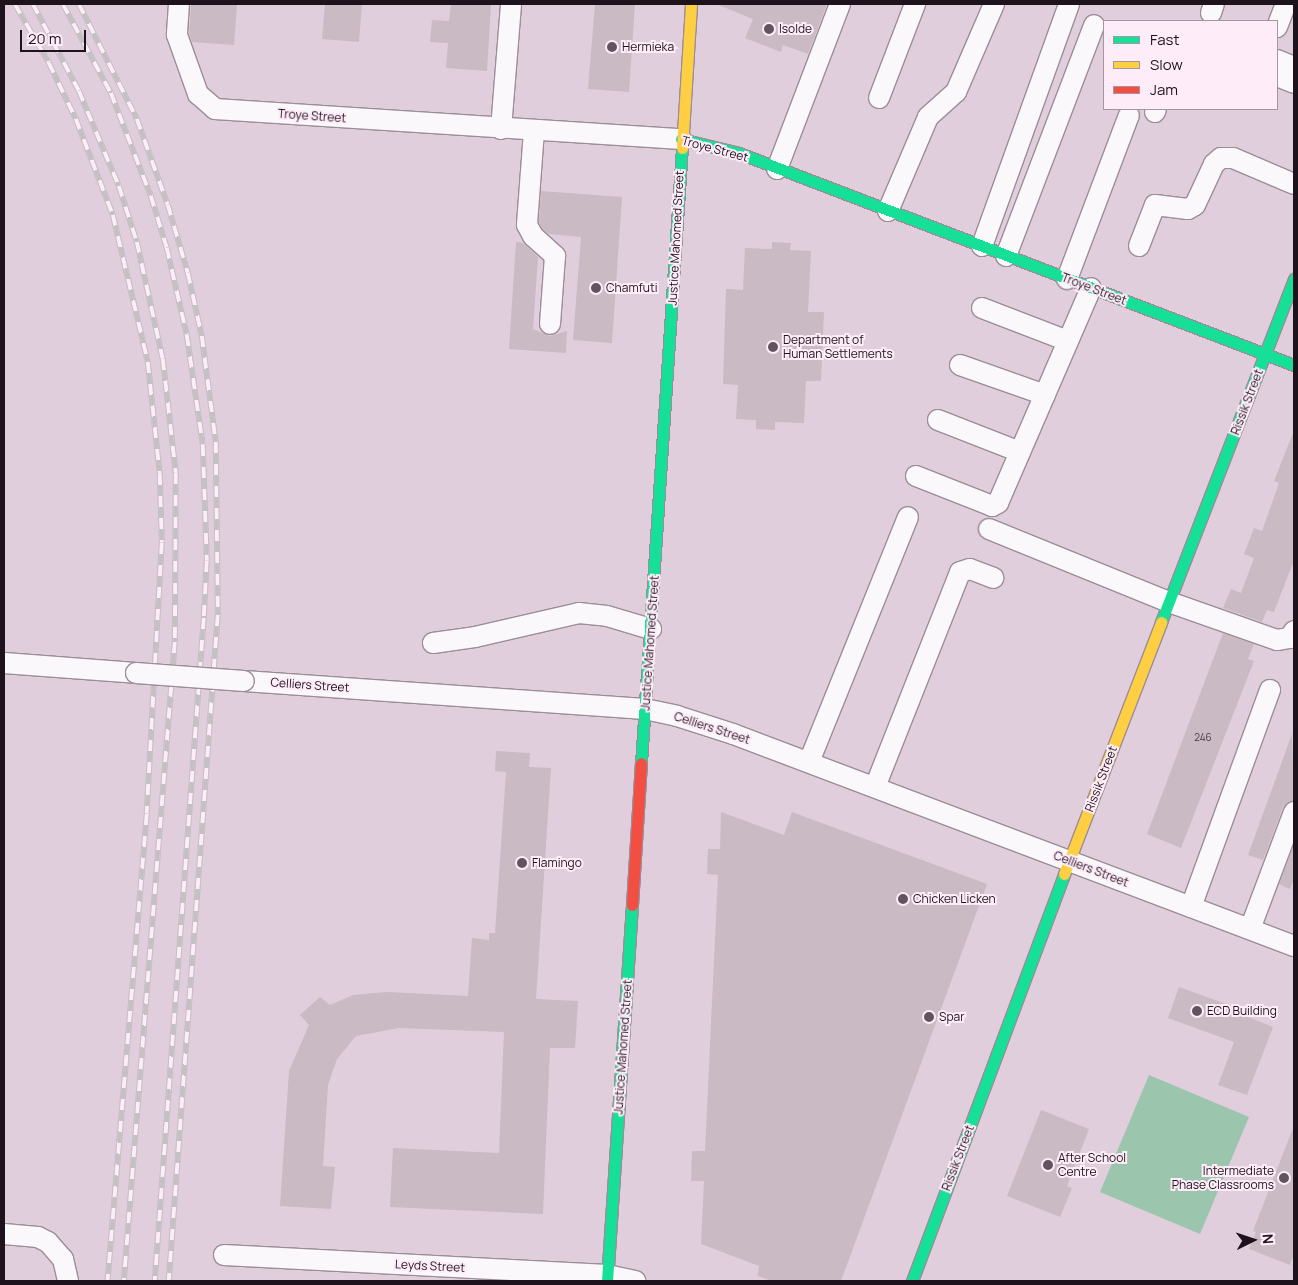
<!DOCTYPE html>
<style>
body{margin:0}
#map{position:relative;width:1298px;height:1285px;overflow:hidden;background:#e0cedc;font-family:Manrope,sans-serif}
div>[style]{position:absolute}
.green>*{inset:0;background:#9cc5ad}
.building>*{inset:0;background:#c9bac3}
.roads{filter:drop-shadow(1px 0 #9b8d98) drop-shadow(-1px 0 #9b8d98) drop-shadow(0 1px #9b8d98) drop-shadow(0 -1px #9b8d98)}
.street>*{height:20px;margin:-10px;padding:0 10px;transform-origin:10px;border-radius:10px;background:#faf8fa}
.fast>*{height:11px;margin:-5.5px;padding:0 5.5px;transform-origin:5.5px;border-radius:5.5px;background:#16e098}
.slow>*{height:11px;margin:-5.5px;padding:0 5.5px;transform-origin:5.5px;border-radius:5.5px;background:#ffcf43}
.jam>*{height:11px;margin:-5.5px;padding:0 5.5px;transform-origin:5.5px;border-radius:5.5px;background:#f24e42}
.rail>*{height:5.5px;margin-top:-2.75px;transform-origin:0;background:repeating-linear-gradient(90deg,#feecf9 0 11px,#c5c0c4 0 22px);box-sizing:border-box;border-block:1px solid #c5c0c4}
.bridges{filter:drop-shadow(1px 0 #9b8d98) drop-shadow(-1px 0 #9b8d98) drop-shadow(0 1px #9b8d98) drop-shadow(0 -1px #9b8d98)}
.street-bridge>*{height:20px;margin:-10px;padding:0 10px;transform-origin:10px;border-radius:10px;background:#faf8fa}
.dots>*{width:14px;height:14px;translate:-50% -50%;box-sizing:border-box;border:2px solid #feecf9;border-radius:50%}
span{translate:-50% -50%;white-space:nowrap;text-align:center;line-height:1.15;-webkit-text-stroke:4px #feecf9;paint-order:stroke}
.number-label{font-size:10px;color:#493d46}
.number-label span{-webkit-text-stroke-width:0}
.poi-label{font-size:12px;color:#1e131c}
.left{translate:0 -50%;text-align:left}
.right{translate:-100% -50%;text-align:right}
.street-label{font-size:12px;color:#1e131c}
.frame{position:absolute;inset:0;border:5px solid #1e131c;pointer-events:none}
.legend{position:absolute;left:1103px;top:20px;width:175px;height:90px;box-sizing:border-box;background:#feecf9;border:1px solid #a495a1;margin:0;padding:6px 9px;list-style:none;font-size:15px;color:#1e131c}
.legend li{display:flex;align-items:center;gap:10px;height:25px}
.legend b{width:25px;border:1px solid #a495a1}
.north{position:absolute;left:1228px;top:1215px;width:50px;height:50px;-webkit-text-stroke:4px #feecf9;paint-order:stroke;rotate:86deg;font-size:14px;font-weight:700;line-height:20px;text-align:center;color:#1e131c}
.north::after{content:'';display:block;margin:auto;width:18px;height:22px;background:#1e131c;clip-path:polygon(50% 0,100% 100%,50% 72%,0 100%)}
.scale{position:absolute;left:20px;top:30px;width:66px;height:22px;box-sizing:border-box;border:2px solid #1e131c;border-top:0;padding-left:6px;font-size:15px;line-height:18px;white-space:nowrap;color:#1e131c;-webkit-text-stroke:4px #feecf9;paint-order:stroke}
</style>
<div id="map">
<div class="green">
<div style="clip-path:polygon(1149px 1075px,1249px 1117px,1200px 1234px,1100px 1192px)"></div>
</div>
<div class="building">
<div style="clip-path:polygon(191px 4px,237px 4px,234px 45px,192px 42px,189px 33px)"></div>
<div style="clip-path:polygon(325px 4px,362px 4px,359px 42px,322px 39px)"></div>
<div style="clip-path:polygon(451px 4px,491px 4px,487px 71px,446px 68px,448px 43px,430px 42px,432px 20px,449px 21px)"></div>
<div style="clip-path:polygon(595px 4px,635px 4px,629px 92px,588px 89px)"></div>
<div style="clip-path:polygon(716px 4px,827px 4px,808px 54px,783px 45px,781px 52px,745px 38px,753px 19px)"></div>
<div style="clip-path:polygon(541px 191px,622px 197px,612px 343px,573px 340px,581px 237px,549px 234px,542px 229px,539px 222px)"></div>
<div style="clip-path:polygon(516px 242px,523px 243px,538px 257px,533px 329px,550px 336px,567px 331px,566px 353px,509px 349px)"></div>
<div style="clip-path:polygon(772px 242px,791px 243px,790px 250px,811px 251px,808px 312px,824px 312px,821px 381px,806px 381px,804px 423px,775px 422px,775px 430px,756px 429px,756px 420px,736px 419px,738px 385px,723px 384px,726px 289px,743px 290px,745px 248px,772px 249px)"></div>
<div style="clip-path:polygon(1293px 433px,1294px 560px,1274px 612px,1267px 610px,1262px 622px,1223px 608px,1231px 589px,1241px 593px,1254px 558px,1244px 554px,1254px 528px,1262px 531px,1279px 483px,1274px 481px)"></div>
<div style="clip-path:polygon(1223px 633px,1254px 644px,1248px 659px,1254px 661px,1181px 848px,1147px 834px)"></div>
<div style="clip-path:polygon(1292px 734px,1294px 800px,1283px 807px,1263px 860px,1248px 855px)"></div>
<div style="clip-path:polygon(496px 751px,530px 753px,529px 767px,551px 768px,536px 999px,578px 1001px,575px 1048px,550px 1048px,543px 1214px,390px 1207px,393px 1148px,499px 1153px,504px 1032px,399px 1028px,356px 1036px,337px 1059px,328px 1085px,323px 1166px,335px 1167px,331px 1209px,280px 1206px,289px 1071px,309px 1025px,300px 1015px,320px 997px,330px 1005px,353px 995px,387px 992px,468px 996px,472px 938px,489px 940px,489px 933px,495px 933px,506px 772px,495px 771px)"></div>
<div style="clip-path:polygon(721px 812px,784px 835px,792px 812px,987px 884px,841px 1281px,772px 1281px,758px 1276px,759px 1266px,701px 1244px,704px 1181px,691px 1181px,692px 1151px,705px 1151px,718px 875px,707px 874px,708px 849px,720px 849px)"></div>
<div style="clip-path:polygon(1294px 845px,1294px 879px,1290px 889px,1279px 884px)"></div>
<div style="clip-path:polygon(1179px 987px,1226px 1004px,1224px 1007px,1273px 1027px,1247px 1095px,1218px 1085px,1234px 1042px,1168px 1018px)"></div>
<div style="clip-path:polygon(1041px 1110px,1089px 1129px,1067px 1186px,1072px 1188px,1060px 1217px,1007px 1196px)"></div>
<div style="clip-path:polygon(1293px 1128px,1294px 1253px,1290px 1265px,1249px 1249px,1256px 1232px,1253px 1231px)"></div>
</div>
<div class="roads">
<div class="street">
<div style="left:179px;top:4px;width:31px;rotate:94deg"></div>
<div style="left:177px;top:35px;width:63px;rotate:70.4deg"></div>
<div style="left:198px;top:94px;width:23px;rotate:41deg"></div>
<div style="left:215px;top:109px;width:467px;rotate:3.7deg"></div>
<div style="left:1211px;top:13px;width:9px;rotate:-72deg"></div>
<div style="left:1277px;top:27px;width:19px;rotate:-69deg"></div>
<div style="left:1277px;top:60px;width:18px;rotate:22deg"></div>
<div style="left:1277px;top:76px;width:18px;rotate:22deg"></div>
<div style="left:879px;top:98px;width:101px;rotate:-69deg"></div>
<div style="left:1155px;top:112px;width:3px;rotate:-72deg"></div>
<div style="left:501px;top:129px;width:125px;rotate:-85.4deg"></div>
<div style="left:534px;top:131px;width:94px;rotate:94.3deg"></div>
<div style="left:527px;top:225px;width:13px;rotate:61deg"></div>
<div style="left:533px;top:236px;width:30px;rotate:42deg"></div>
<div style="left:555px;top:256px;width:68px;rotate:94.2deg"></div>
<div style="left:777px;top:169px;width:177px;rotate:-69.1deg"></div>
<div style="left:888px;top:211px;width:102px;rotate:-66.9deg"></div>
<div style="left:928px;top:117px;width:38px;rotate:-42deg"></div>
<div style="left:956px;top:92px;width:96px;rotate:-66.6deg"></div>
<div style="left:982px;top:246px;width:257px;rotate:-70.2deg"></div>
<div style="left:1139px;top:246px;width:44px;rotate:-68.7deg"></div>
<div style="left:1155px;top:205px;width:33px;rotate:7deg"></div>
<div style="left:1188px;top:209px;width:8px;rotate:-30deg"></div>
<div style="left:1195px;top:205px;width:45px;rotate:-65.1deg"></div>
<div style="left:1214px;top:164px;width:9px;rotate:-41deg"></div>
<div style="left:1221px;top:158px;width:12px"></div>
<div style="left:1233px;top:158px;width:66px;rotate:23.1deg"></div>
<div style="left:1006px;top:256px;width:247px;rotate:-69.1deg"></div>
<div style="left:1067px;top:279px;width:175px;rotate:-69.3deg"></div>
<div style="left:982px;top:308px;width:92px;rotate:21deg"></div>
<div style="left:960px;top:365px;width:90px;rotate:19.4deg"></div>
<div style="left:938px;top:420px;width:88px;rotate:21.3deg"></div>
<div style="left:916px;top:476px;width:82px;rotate:21.5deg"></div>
<div style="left:992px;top:506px;width:7px;rotate:-27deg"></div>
<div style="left:998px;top:503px;width:234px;rotate:-66.6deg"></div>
<div style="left:989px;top:529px;width:194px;rotate:22.1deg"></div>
<div style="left:1169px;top:602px;width:114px;rotate:19.4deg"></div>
<div style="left:1277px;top:640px;width:13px;rotate:-9deg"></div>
<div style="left:1290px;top:638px;width:8px;rotate:-60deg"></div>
<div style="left:433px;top:643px;width:42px;rotate:-8.1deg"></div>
<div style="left:475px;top:637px;width:107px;rotate:-13deg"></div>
<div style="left:579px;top:613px;width:28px;rotate:6deg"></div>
<div style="left:607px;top:616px;width:46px;rotate:16.5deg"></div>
<div style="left:4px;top:663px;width:132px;rotate:4.3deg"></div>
<div style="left:244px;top:681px;width:402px;rotate:4deg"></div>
<div style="left:645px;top:709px;width:33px;rotate:12deg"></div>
<div style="left:677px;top:716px;width:59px;rotate:17.8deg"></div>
<div style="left:733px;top:734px;width:600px;rotate:20.7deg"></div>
<div style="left:809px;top:762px;width:264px;rotate:-68deg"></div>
<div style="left:875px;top:787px;width:231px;rotate:-68.4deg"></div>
<div style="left:960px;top:572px;width:10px;rotate:-17deg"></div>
<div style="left:970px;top:569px;width:25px;rotate:21deg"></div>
<div style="left:1191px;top:907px;width:231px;rotate:-70deg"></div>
<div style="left:1250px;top:929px;width:125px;rotate:-69.4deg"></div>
<div style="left:4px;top:1234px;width:34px;rotate:5deg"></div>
<div style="left:38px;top:1237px;width:11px;rotate:27deg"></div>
<div style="left:48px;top:1242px;width:23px;rotate:49deg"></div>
<div style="left:63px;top:1259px;width:23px;rotate:77deg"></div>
<div style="left:224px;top:1255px;width:384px;rotate:3deg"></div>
<div style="left:607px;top:1275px;width:29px;rotate:12deg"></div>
</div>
<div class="fast">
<div style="left:681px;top:139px;width:60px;rotate:13.6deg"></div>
<div style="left:739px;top:153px;width:594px;rotate:20.91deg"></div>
<div style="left:1161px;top:622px;width:368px;rotate:-68.8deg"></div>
<div style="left:641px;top:763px;width:616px;rotate:-86.19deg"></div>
<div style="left:607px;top:1281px;width:377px;rotate:-86.2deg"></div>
<div style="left:912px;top:1281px;width:434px;rotate:-69.5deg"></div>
</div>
<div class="slow">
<div style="left:682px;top:148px;width:144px;rotate:-86.4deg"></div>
<div style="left:1064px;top:874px;width:270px;rotate:-68.9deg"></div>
</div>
<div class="jam">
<div style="left:632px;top:905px;width:142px;rotate:-86.4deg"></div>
</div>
</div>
<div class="rail">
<div style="left:15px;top:4px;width:68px;rotate:60deg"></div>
<div style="left:49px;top:63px;width:62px;rotate:64.3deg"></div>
<div style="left:76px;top:119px;width:103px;rotate:68.9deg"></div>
<div style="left:113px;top:215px;width:151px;rotate:76.6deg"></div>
<div style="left:148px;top:362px;width:113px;rotate:83.9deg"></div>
<div style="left:160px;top:474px;width:69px;rotate:88.3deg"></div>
<div style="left:162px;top:543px;width:271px;rotate:93.2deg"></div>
<div style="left:147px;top:814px;width:469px;rotate:94.8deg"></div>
<div style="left:33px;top:4px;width:98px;rotate:62.1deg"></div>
<div style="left:79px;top:91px;width:103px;rotate:67.2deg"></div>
<div style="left:119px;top:186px;width:59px;rotate:72.2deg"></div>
<div style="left:137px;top:242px;width:120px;rotate:77.5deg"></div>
<div style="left:163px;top:359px;width:115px;rotate:83.5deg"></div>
<div style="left:176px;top:473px;width:169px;rotate:90.3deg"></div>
<div style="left:175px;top:642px;width:641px;rotate:94.56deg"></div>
<div style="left:63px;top:4px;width:101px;rotate:61.7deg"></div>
<div style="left:111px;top:93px;width:110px;rotate:68.8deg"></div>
<div style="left:151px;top:196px;width:54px;rotate:72.9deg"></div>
<div style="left:167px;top:248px;width:89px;rotate:77.1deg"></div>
<div style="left:187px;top:335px;width:111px;rotate:81.7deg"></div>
<div style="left:203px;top:445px;width:116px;rotate:88deg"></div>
<div style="left:207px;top:561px;width:57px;rotate:93deg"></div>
<div style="left:204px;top:618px;width:665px;rotate:94.23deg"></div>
<div style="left:79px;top:4px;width:129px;rotate:63.2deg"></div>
<div style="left:137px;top:119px;width:91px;rotate:70.2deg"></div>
<div style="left:168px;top:205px;width:71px;rotate:73.6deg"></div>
<div style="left:188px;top:273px;width:65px;rotate:77.5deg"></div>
<div style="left:202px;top:336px;width:107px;rotate:82.5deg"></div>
<div style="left:216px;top:442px;width:173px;rotate:89.3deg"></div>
<div style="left:218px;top:615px;width:668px;rotate:94.21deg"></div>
</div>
<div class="bridges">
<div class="street-bridge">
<div style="left:136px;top:673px;width:108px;rotate:4.2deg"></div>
</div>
</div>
<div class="dots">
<div style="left:769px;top:29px;background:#62545f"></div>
<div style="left:612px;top:47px;background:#62545f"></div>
<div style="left:596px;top:288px;background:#62545f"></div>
<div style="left:773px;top:347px;background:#62545f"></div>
<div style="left:522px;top:863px;background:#62545f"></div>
<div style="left:903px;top:899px;background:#62545f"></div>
<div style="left:1197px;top:1011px;background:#62545f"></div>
<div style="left:929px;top:1017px;background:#62545f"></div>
<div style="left:1048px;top:1165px;background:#62545f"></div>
<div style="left:1284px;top:1178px;background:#62545f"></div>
</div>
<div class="number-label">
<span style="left:1203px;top:738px">246</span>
</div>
<div class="poi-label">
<span class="left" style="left:779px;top:29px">Isolde</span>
<span class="left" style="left:622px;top:47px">Hermieka</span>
<span class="left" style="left:606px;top:288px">Chamfuti</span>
<span class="left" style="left:783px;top:347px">Department of<br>Human Settlements</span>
<span class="left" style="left:532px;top:863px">Flamingo</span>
<span class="left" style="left:913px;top:899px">Chicken Licken</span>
<span class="left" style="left:1207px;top:1011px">ECD Building</span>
<span class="left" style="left:939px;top:1017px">Spar</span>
<span class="left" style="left:1058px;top:1165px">After School<br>Centre</span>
<span class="right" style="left:1274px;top:1178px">Intermediate<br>Phase Classrooms</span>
</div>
<div class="street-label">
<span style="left:312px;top:116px;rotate:4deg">Troye Street</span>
<span style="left:715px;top:149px;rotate:15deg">Troye Street</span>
<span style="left:676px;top:238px;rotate:-87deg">Justice Mahomed Street</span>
<span style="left:1094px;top:289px;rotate:21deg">Troye Street</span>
<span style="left:1247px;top:402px;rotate:-69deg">Rissik Street</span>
<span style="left:650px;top:643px;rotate:-86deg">Justice Mahomed Street</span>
<span style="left:310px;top:685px;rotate:4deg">Celliers Street</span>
<span style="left:712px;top:728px;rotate:18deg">Celliers Street</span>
<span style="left:1101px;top:779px;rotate:-69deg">Rissik Street</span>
<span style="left:1091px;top:869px;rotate:21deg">Celliers Street</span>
<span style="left:623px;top:1047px;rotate:-86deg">Justice Mahomed Street</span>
<span style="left:958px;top:1158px;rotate:-69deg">Rissik Street</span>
<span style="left:430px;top:1266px;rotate:3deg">Leyds Street</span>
</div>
<div class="frame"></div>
<ul class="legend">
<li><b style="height:6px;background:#16e098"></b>Fast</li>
<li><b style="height:6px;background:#ffcf43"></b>Slow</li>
<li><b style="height:6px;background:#f24e42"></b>Jam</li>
</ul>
<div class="north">N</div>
<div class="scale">20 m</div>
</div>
